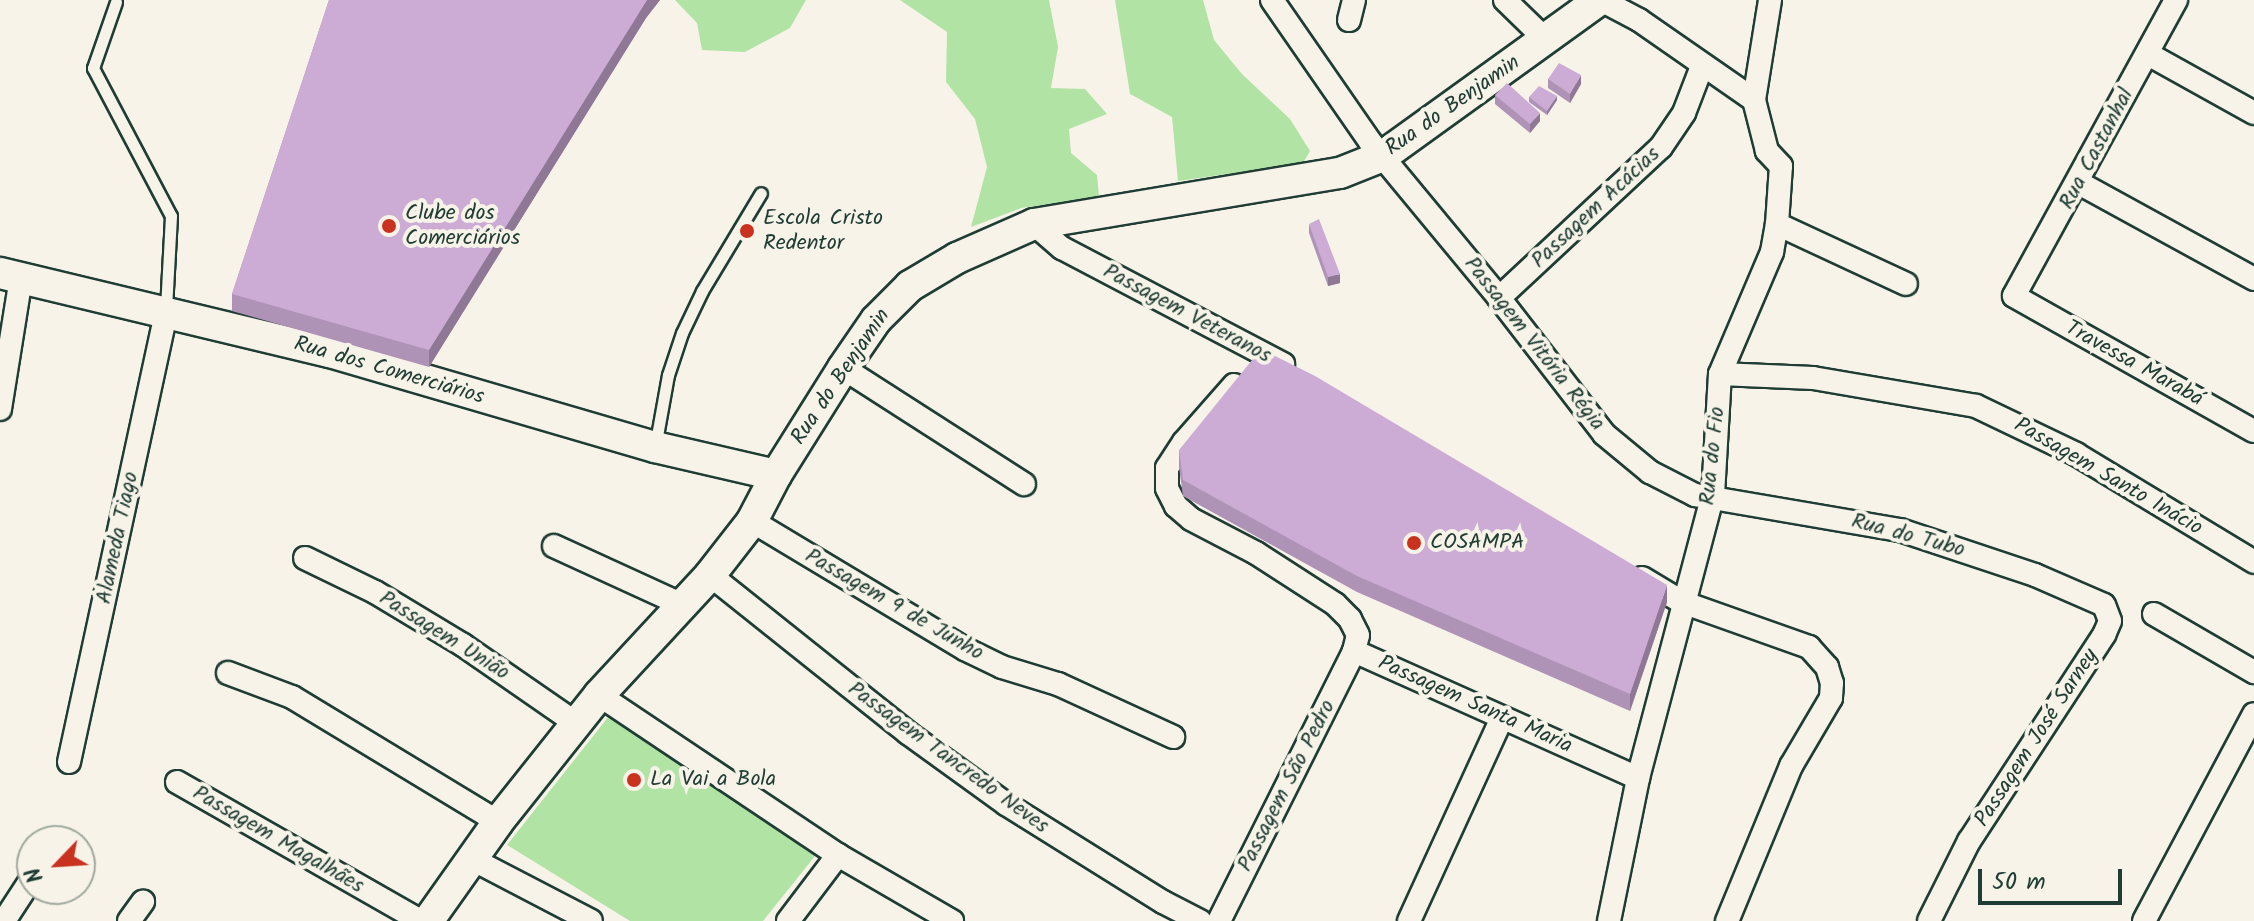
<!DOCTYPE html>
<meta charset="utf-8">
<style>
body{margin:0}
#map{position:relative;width:2254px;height:921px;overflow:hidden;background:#f7f3e8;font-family:Kalam,sans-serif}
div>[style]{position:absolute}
.green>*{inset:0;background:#b1e3a4}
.roads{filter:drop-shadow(2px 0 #1f3d34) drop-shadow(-2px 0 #1f3d34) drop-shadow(0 2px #1f3d34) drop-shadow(0 -2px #1f3d34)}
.service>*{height:11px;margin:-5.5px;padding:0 5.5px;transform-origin:5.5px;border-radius:5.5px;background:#f7f3e8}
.minor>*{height:22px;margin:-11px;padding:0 11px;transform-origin:11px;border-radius:11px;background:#f7f3e8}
.secondary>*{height:30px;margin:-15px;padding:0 15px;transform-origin:15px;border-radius:15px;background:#f7f3e8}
.wall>*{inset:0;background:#af93b7}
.shaded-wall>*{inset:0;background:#8f7895}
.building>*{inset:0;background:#ccabd5}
.dots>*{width:22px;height:22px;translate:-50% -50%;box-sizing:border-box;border:4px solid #f7f3e8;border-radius:50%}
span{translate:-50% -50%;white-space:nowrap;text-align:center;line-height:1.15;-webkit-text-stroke:8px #f7f3e8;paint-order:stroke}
.street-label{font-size:22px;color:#1f3d34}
.poi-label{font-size:22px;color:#1f3d34}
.left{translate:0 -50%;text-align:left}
.north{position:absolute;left:16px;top:825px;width:80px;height:80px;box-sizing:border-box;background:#f7f3e8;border:2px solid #a1aaa0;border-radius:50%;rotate:245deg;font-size:22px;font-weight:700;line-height:32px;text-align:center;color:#1f3d34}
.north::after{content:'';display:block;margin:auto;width:28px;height:36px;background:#c8321e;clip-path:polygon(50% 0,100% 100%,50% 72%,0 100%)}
.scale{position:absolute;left:1978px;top:869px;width:144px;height:36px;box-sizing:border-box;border:4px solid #1f3d34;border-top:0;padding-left:10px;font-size:24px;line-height:28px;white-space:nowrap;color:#1f3d34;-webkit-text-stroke:6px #f7f3e8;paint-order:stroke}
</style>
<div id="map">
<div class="green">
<div style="clip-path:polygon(675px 0,806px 0,790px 28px,745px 52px,702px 50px,697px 23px)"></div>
<div style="clip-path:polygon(900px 0,1049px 0,1058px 47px,1051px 88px,1085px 89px,1107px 114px,1069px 129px,1071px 153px,1097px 175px,1099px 197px,1021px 208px,971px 227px,987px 167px,975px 119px,946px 82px,947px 32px)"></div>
<div style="clip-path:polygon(1115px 0,1203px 0,1214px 40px,1242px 74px,1290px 119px,1310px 151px,1303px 163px,1178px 181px,1172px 117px,1130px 94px)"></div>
<div style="clip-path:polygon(609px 716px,819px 851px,763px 921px,630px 921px,507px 845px)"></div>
</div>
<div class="roads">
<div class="service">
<div style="left:116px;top:2px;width:70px;rotate:109.2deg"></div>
<div style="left:93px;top:68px;width:167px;rotate:62.2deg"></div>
<div style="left:171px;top:216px;width:93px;rotate:93.1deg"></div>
<div style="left:655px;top:447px;width:73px;rotate:-79.8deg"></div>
<div style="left:668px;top:375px;width:44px;rotate:-71.6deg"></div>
<div style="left:682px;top:333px;width:47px;rotate:-64.5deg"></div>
<div style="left:702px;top:291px;width:114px;rotate:-59deg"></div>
</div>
<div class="minor">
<div style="left:1272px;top:0;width:174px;rotate:55.3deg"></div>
<div style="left:1371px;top:143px;width:201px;rotate:50.4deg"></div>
<div style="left:1499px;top:298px;width:172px;rotate:52.3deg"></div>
<div style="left:1604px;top:434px;width:60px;rotate:39.6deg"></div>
<div style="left:1650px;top:472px;width:51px;rotate:27.1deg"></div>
<div style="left:1695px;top:495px;width:208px;rotate:9.7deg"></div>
<div style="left:1900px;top:530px;width:142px;rotate:18.4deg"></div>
<div style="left:2035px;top:575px;width:75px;rotate:23.5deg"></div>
<div style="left:2104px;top:605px;width:17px;rotate:69deg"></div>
<div style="left:2110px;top:621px;width:15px;rotate:113deg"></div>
<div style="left:2104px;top:635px;width:246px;rotate:123.2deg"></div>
<div style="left:1969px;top:841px;width:89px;rotate:116.6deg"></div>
<div style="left:1505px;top:0;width:59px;rotate:44.3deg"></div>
<div style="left:1601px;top:0;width:43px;rotate:27.8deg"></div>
<div style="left:1639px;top:20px;width:140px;rotate:34.8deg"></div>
<div style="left:2176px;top:0;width:337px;rotate:118.7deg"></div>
<div style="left:2014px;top:296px;width:275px;rotate:29.4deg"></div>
<div style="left:1349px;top:20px;width:21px;rotate:-76deg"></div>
<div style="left:2148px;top:54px;width:121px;rotate:29.1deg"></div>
<div style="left:2079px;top:183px;width:200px;rotate:28.7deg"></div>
<div style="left:1034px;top:224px;width:37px;rotate:41deg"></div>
<div style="left:1062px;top:248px;width:250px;rotate:27.7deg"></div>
<div style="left:1777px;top:224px;width:142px;rotate:24.9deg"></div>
<div style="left:1499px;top:298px;width:221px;rotate:-43deg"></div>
<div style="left:1661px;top:147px;width:41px;rotate:-55.9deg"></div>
<div style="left:1684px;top:113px;width:50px;rotate:-69deg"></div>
<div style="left:843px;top:368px;width:215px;rotate:32.7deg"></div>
<div style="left:1720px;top:374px;width:93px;rotate:2.5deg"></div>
<div style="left:1813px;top:378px;width:165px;rotate:9.7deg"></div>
<div style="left:1976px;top:406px;width:111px;rotate:25.6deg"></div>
<div style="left:2076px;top:454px;width:208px;rotate:31.2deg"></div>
<div style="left:0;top:409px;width:133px;rotate:-80.9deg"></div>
<div style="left:752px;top:521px;width:249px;rotate:31deg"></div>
<div style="left:965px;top:649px;width:41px;rotate:25.9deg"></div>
<div style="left:1002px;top:667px;width:59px;rotate:16.9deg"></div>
<div style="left:1058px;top:684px;width:127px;rotate:24.7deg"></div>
<div style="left:554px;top:546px;width:142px;rotate:24.6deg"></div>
<div style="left:305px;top:558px;width:78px;rotate:25.9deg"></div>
<div style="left:375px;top:592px;width:103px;rotate:31.1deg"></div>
<div style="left:463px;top:645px;width:139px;rotate:34.7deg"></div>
<div style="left:710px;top:575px;width:253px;rotate:38.6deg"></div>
<div style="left:908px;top:733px;width:121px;rotate:35.9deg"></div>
<div style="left:1006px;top:804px;width:185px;rotate:32deg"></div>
<div style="left:1163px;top:902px;width:42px;rotate:27.2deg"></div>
<div style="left:1642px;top:578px;width:47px;rotate:31deg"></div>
<div style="left:1682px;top:602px;width:135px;rotate:19.5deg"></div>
<div style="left:1809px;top:647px;width:27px;rotate:48deg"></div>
<div style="left:1827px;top:667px;width:17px;rotate:73deg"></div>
<div style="left:1832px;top:683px;width:15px;rotate:94deg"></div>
<div style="left:1831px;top:698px;width:79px;rotate:120.5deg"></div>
<div style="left:1791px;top:766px;width:168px;rotate:112.4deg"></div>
<div style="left:2154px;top:614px;width:116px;rotate:30.1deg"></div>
<div style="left:1354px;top:651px;width:311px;rotate:24.1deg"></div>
<div style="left:228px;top:673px;width:68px;rotate:20.6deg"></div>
<div style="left:292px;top:697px;width:241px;rotate:31.2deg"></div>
<div style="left:599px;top:695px;width:288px;rotate:33.8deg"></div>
<div style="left:838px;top:855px;width:132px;rotate:30.1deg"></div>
<div style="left:69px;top:762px;width:458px;rotate:-77.8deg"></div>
<div style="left:177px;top:782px;width:281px;rotate:29.7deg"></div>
<div style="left:472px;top:859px;width:134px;rotate:27.5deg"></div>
<div style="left:4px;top:921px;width:51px;rotate:-56.9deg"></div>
<div style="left:129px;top:921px;width:24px;rotate:-54deg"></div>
<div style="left:788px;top:921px;width:83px;rotate:-52.9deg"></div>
<div style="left:1219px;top:921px;width:302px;rotate:-63.4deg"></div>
<div style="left:1354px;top:651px;width:16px;rotate:-76deg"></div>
<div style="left:1358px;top:635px;width:18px;rotate:-117deg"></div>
<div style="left:1350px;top:619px;width:21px;rotate:-135deg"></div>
<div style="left:1335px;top:604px;width:94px;rotate:-147.2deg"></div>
<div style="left:1256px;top:553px;width:73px;rotate:-152.4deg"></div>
<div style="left:1191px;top:519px;width:20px;rotate:-139deg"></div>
<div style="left:1176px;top:506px;width:20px;rotate:-117deg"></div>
<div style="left:1167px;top:488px;width:20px;rotate:-90deg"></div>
<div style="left:1167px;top:468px;width:31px;rotate:-57deg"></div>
<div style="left:1184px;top:442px;width:76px;rotate:-48.7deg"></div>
<div style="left:1409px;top:921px;width:223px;rotate:-65.4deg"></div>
<div style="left:1609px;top:921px;width:146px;rotate:-78.5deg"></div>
<div style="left:1638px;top:778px;width:293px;rotate:-75.2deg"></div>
<div style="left:1713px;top:495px;width:121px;rotate:-86.7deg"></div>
<div style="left:1720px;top:374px;width:133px;rotate:-66.9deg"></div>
<div style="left:1772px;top:252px;width:28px;rotate:-80deg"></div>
<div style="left:1777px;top:224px;width:58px;rotate:-86.1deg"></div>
<div style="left:1781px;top:166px;width:21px;rotate:-133deg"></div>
<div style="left:1767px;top:151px;width:53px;rotate:-104.3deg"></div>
<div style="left:1754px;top:100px;width:101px;rotate:-80.9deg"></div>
<div style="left:2144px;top:921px;width:234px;rotate:-62deg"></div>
</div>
<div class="secondary">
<div style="left:0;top:273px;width:339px;rotate:13.5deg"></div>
<div style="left:330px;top:352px;width:339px;rotate:16.3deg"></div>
<div style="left:655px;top:447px;width:124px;rotate:13deg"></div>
<div style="left:428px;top:921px;width:121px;rotate:-54.7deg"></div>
<div style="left:498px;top:822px;width:162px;rotate:-51.5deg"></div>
<div style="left:599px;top:695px;width:163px;rotate:-47.2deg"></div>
<div style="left:710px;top:575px;width:68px;rotate:-52.1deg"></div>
<div style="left:752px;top:521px;width:52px;rotate:-62.4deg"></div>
<div style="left:776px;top:475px;width:126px;rotate:-57.9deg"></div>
<div style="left:843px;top:368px;width:58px;rotate:-55.5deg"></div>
<div style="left:876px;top:320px;width:48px;rotate:-45deg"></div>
<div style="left:910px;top:286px;width:55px;rotate:-30.8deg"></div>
<div style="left:957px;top:258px;width:84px;rotate:-23.8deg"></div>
<div style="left:1034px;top:224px;width:310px;rotate:-9.5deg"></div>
<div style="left:1340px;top:173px;width:46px;rotate:-21.6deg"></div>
<div style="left:1383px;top:156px;width:266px;rotate:-35.8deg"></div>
</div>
</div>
<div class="wall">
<div style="clip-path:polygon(329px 0,660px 0,646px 18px,429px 367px,232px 311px,232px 294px)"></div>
<div style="clip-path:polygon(1548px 79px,1581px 84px,1570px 103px,1548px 88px)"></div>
<div style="clip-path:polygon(1495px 95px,1540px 121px,1530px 133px,1495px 104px)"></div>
<div style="clip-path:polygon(1529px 97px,1557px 100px,1547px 115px,1529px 102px)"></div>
<div style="clip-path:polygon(1309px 224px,1340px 283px,1328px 286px,1309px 233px)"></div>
<div style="clip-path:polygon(1179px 450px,1667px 602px,1630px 711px,1357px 592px,1183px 496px,1179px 467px)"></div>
</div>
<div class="shaded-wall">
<div style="clip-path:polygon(647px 0,660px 0,646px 18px,429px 367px,429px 350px)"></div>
<div style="clip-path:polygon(1581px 75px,1581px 84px,1570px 103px,1570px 94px)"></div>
<div style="clip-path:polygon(1557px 96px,1557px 100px,1547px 115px,1547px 111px)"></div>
<div style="clip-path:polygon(1540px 113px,1540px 121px,1530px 133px,1530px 124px)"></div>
<div style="clip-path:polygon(1340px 274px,1340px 283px,1328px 286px,1328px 277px)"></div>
<div style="clip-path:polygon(1667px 585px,1667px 602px,1630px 711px,1630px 694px)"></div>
</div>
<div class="building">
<div style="clip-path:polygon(329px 0,647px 0,429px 350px,232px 294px)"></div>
<div style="clip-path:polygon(1559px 63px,1581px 75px,1570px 94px,1548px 79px)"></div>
<div style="clip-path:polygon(1507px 83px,1540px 113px,1530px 124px,1495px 95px)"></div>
<div style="clip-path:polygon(1539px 86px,1557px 96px,1547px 111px,1529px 97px)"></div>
<div style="clip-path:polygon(1319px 219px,1340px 274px,1328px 277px,1309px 224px)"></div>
<div style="clip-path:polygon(1261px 349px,1315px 376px,1667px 585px,1630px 694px,1357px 576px,1183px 480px,1179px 450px)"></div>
</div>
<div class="dots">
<div style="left:389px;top:226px;background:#c8321e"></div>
<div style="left:747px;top:231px;background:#c8321e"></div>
<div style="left:1414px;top:543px;background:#c8321e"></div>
<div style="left:634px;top:780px;background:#c8321e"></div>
</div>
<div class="street-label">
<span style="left:1453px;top:106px;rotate:-35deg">Rua do Benjamin</span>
<span style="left:2097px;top:149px;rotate:-62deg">Rua Castanhal</span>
<span style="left:1596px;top:208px;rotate:-43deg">Passagem Acácias</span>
<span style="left:1187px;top:314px;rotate:28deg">Passagem Veteranos</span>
<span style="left:1534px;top:344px;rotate:52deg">Passagem Vitória Régia</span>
<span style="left:2134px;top:364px;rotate:29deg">Travessa Marabá</span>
<span style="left:389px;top:371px;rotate:16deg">Rua dos Comerciários</span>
<span style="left:841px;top:377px;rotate:-56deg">Rua do Benjamin</span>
<span style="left:1713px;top:456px;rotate:-84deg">Rua do Fio</span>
<span style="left:2108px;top:477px;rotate:30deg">Passagem Santo Inácio</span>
<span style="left:1908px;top:536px;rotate:15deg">Rua do Tubo</span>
<span style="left:118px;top:538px;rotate:-78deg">Alameda Tiago</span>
<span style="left:894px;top:605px;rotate:30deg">Passagem 9 de Junho</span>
<span style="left:444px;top:636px;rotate:32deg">Passagem União</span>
<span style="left:1475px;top:705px;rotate:24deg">Passagem Santa Maria</span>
<span style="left:2037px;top:738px;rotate:-57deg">Passagem José Sarney</span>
<span style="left:948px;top:758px;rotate:36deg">Passagem Tancredo Neves</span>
<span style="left:1287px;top:786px;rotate:-63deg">Passagem São Pedro</span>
<span style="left:278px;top:840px;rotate:30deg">Passagem Magalhães</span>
</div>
<div class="poi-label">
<span class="left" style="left:405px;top:226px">Clube dos<br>Comerciários</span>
<span class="left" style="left:763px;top:231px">Escola Cristo<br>Redentor</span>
<span class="left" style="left:1430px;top:543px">COSAMPA</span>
<span class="left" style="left:650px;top:780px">La Vai a Bola</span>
</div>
<div class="north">N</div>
<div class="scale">50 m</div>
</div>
